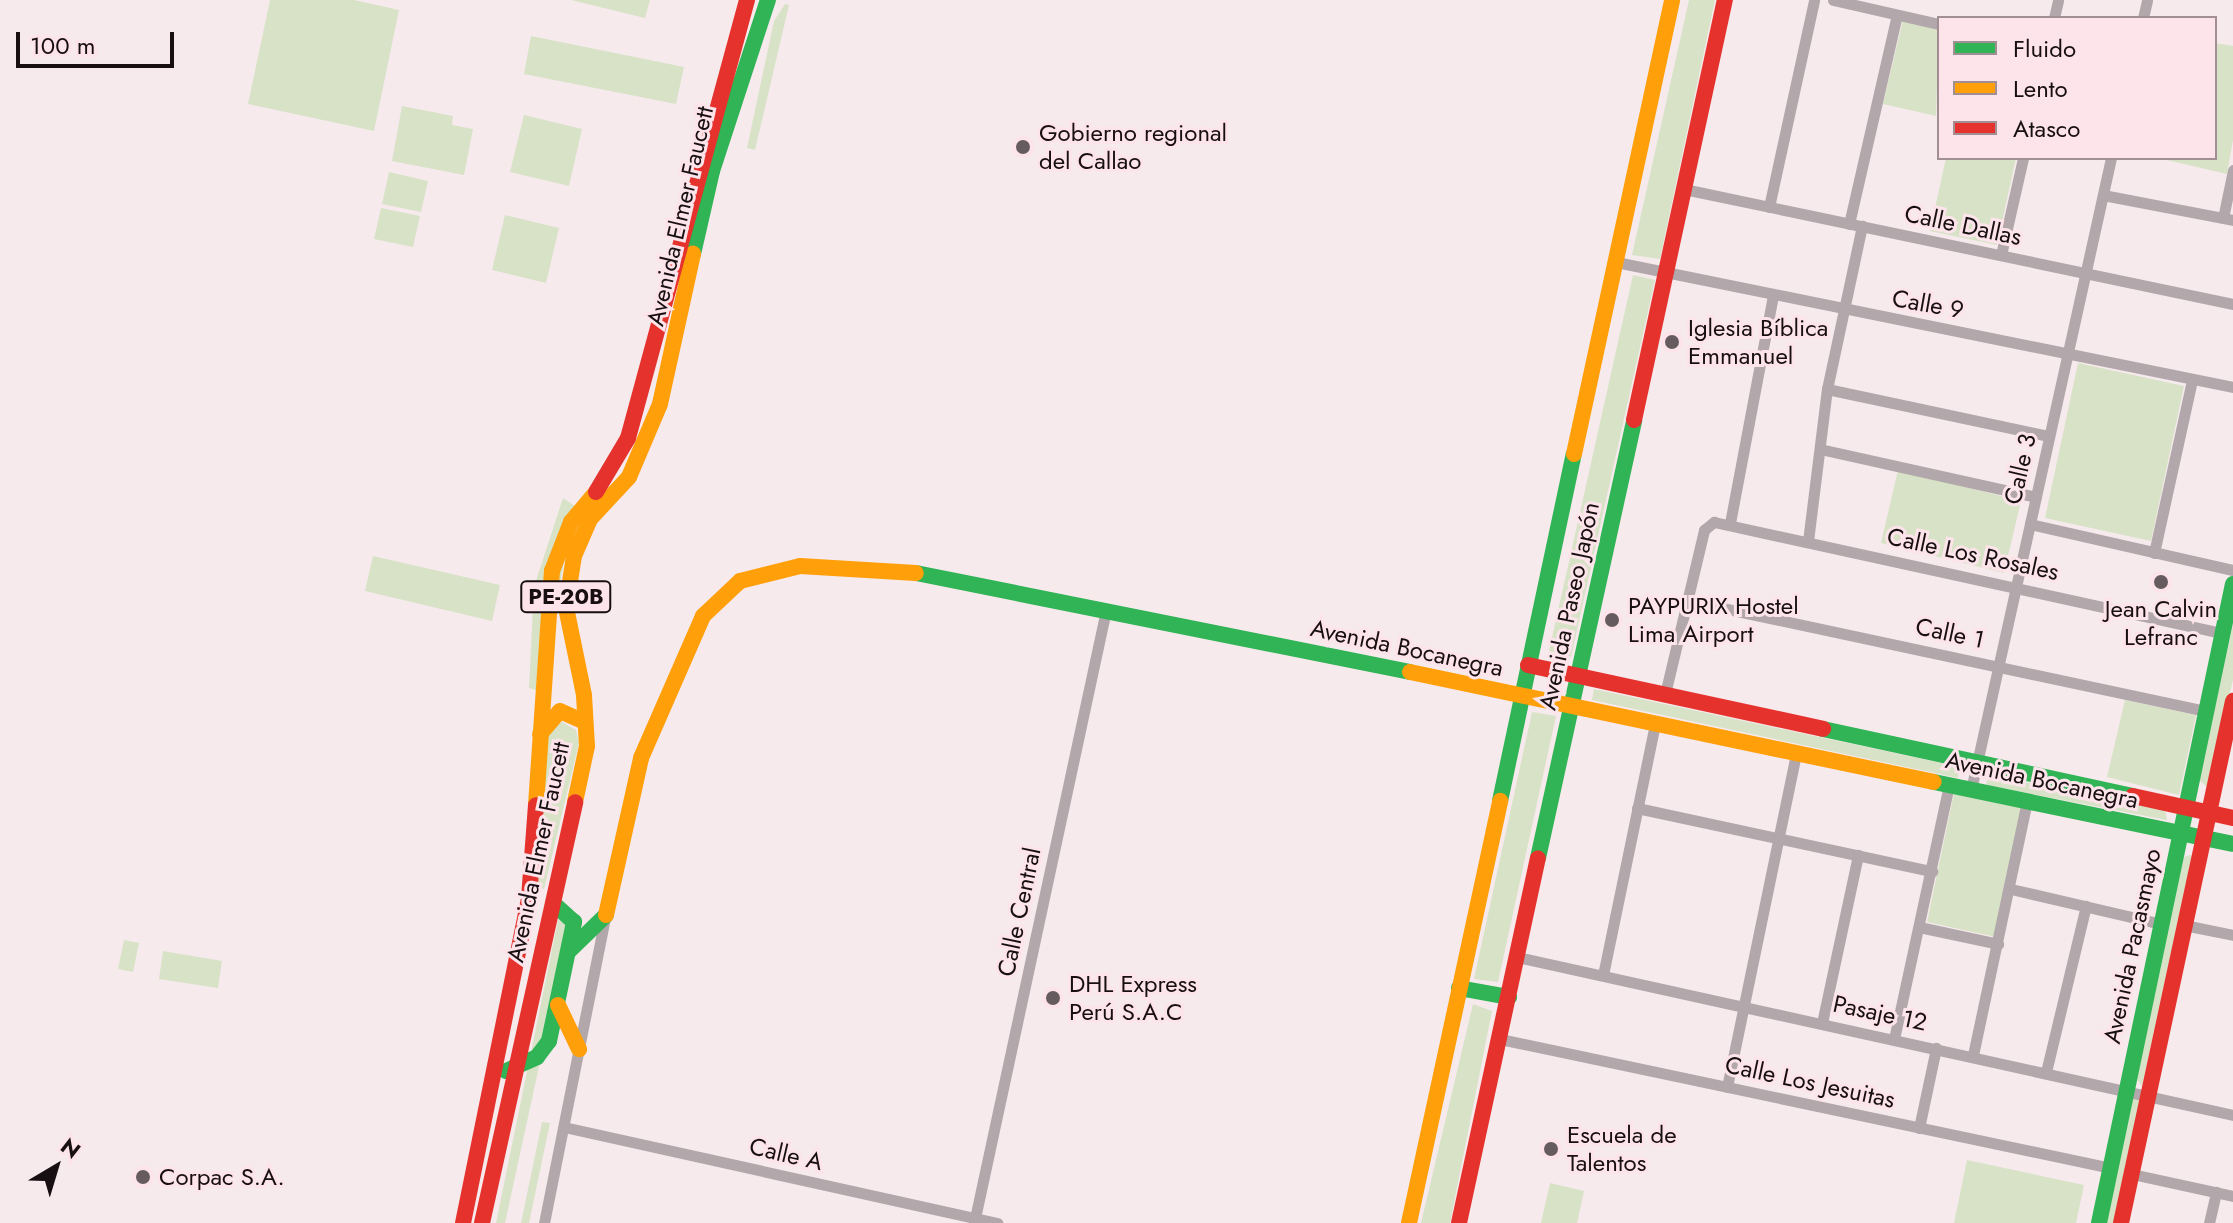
<!DOCTYPE html>
<meta charset="utf-8">
<style>
body{margin:0}
#map{position:relative;width:2233px;height:1223px;overflow:hidden;background:#f7eaed;font-family:Jost,sans-serif}
div>[style]{position:absolute}
.green>*{inset:0;background:#d7e2c7}
.street>*{height:11px;margin:-5.5px;padding:0 5.5px;transform-origin:5.5px;border-radius:5.5px;background:#b2a7aa}
.fast>*{height:16px;margin:-8px;padding:0 8px;transform-origin:8px;border-radius:8px;background:#30b455}
.slow>*{height:16px;margin:-8px;padding:0 8px;transform-origin:8px;border-radius:8px;background:#ff9f0a}
.jam>*{height:16px;margin:-8px;padding:0 8px;transform-origin:8px;border-radius:8px;background:#e5322d}
.dots>*{width:22px;height:22px;translate:-50% -50%;box-sizing:border-box;border:4px solid #fde4ea;border-radius:50%}
span{translate:-50% -50%;white-space:nowrap;text-align:center;line-height:1.15;-webkit-text-stroke:6px #fde4ea;paint-order:stroke}
.shield-label span{padding:2px 6px;background:#fde4ea;border:2px solid;border-radius:6px;-webkit-text-stroke-width:0}
.shield-label{font-size:22px;color:#180f12;font-weight:700}
.poi-label{font-size:24px;color:#180f12}
.left{translate:0 -50%;text-align:left}
.street-label{font-size:24px;color:#180f12}
.legend{position:absolute;left:1937px;top:16px;width:280px;height:144px;box-sizing:border-box;background:#fde4ea;border:2px solid #a18f94;margin:0;padding:10px 14px;list-style:none;font-size:24px;color:#180f12}
.legend li{display:flex;align-items:center;gap:16px;height:40px}
.legend b{width:40px;border:2px solid #a18f94}
.north{position:absolute;left:16px;top:1127px;width:80px;height:80px;-webkit-text-stroke:6px #fde4ea;paint-order:stroke;rotate:38deg;font-size:22px;font-weight:700;line-height:32px;text-align:center;color:#180f12}
.north::after{content:'';display:block;margin:auto;width:28px;height:36px;background:#180f12;clip-path:polygon(50% 0,100% 100%,50% 72%,0 100%)}
.scale{position:absolute;left:16px;top:32px;width:158px;height:36px;box-sizing:border-box;border:4px solid #180f12;border-top:0;padding-left:10px;font-size:24px;line-height:28px;white-space:nowrap;color:#180f12;-webkit-text-stroke:6px #fde4ea;paint-order:stroke}
</style>
<div id="map">
<div class="green">
<div style="clip-path:polygon(270px 0,354px 0,399px 10px,374px 131px,248px 104px)"></div>
<div style="clip-path:polygon(571px 0,650px 0,645px 18px)"></div>
<div style="clip-path:polygon(1689px 0,1715px 0,1660px 259px,1632px 255px)"></div>
<div style="clip-path:polygon(785px 4px,789px 5px,755px 150px,747px 148px,774px 21px)"></div>
<div style="clip-path:polygon(1903px 20px,1939px 28px,1936px 116px,1883px 104px)"></div>
<div style="clip-path:polygon(531px 36px,684px 67px,676px 104px,524px 74px)"></div>
<div style="clip-path:polygon(2215px 43px,2233px 46px,2233px 140px,2227px 174px,2158px 158px,2215px 158px)"></div>
<div style="clip-path:polygon(402px 106px,453px 116px,452px 125px,473px 129px,464px 175px,392px 161px)"></div>
<div style="clip-path:polygon(524px 115px,582px 129px,569px 186px,510px 172px)"></div>
<div style="clip-path:polygon(1946px 158px,2016px 158px,1997px 245px,1930px 231px)"></div>
<div style="clip-path:polygon(389px 172px,428px 181px,421px 212px,382px 204px)"></div>
<div style="clip-path:polygon(381px 208px,420px 216px,413px 247px,374px 239px)"></div>
<div style="clip-path:polygon(505px 215px,559px 228px,546px 283px,492px 270px)"></div>
<div style="clip-path:polygon(1633px 275px,1655px 280px,1571px 657px,1549px 651px)"></div>
<div style="clip-path:polygon(2078px 363px,2184px 386px,2151px 541px,2045px 518px)"></div>
<div style="clip-path:polygon(1898px 470px,2021px 501px,2004px 573px,1881px 543px)"></div>
<div style="clip-path:polygon(563px 498px,575px 506px,539px 691px,529px 688px,534px 587px)"></div>
<div style="clip-path:polygon(373px 556px,500px 585px,492px 621px,365px 591px)"></div>
<div style="clip-path:polygon(2233px 625px,2233px 680px,2207px 787px,2199px 780px)"></div>
<div style="clip-path:polygon(1594px 689px,1960px 767px,1958px 778px,1592px 700px)"></div>
<div style="clip-path:polygon(2125px 700px,2196px 715px,2179px 795px,2107px 777px)"></div>
<div style="clip-path:polygon(1532px 712px,1556px 716px,1498px 982px,1474px 979px)"></div>
<div style="clip-path:polygon(562px 722px,576px 730px,579px 743px,544px 889px,535px 886px,548px 730px)"></div>
<div style="clip-path:polygon(1988px 775px,2165px 810px,2167px 820px,1986px 785px)"></div>
<div style="clip-path:polygon(1954px 793px,2023px 807px,1996px 937px,1927px 922px)"></div>
<div style="clip-path:polygon(2190px 855px,2192px 856px,2142px 1086px,2137px 1079px,2184px 857px)"></div>
<div style="clip-path:polygon(558px 920px,570px 924px,505px 1223px,496px 1223px)"></div>
<div style="clip-path:polygon(124px 940px,139px 943px,133px 972px,118px 969px)"></div>
<div style="clip-path:polygon(163px 951px,222px 961px,218px 988px,159px 979px)"></div>
<div style="clip-path:polygon(1473px 1004px,1492px 1011px,1450px 1223px,1421px 1223px)"></div>
<div style="clip-path:polygon(2127px 1089px,2149px 1093px,2121px 1223px,2098px 1223px)"></div>
<div style="clip-path:polygon(542px 1122px,550px 1123px,529px 1223px,521px 1223px)"></div>
<div style="clip-path:polygon(1967px 1160px,2084px 1185px,2076px 1223px,1954px 1223px)"></div>
<div style="clip-path:polygon(1550px 1183px,1584px 1191px,1577px 1223px,1541px 1223px)"></div>
</div>
<div class="street">
<div style="left:1833px;top:0;width:109px;rotate:12.8deg"></div>
<div style="left:2054px;top:18px;width:18px;rotate:-77deg"></div>
<div style="left:2143px;top:18px;width:18px;rotate:-77deg"></div>
<div style="left:1684px;top:189px;width:561px;rotate:11.83deg"></div>
<div style="left:2103px;top:195px;width:132px;rotate:10.9deg"></div>
<div style="left:1769px;top:207px;width:212px;rotate:-77.7deg"></div>
<div style="left:2223px;top:218px;width:49px;rotate:-78.2deg"></div>
<div style="left:1849px;top:224px;width:214px;rotate:-77.1deg"></div>
<div style="left:2001px;top:255px;width:99px;rotate:-77.2deg"></div>
<div style="left:1616px;top:262px;width:630px;rotate:11.45deg"></div>
<div style="left:1827px;top:389px;width:227px;rotate:12deg"></div>
<div style="left:1820px;top:449px;width:221px;rotate:12.5deg"></div>
<div style="left:1730px;top:523px;width:231px;rotate:-79.3deg"></div>
<div style="left:2030px;top:524px;width:208px;rotate:12.8deg"></div>
<div style="left:1808px;top:541px;width:153px;rotate:-82.9deg"></div>
<div style="left:1827px;top:389px;width:167px;rotate:-77.9deg"></div>
<div style="left:2154px;top:553px;width:177px;rotate:-77.6deg"></div>
<div style="left:1685px;top:600px;width:533px;rotate:12.03deg"></div>
<div style="left:1665px;top:694px;width:169px;rotate:-76.6deg"></div>
<div style="left:1704px;top:530px;width:13px;rotate:-39deg"></div>
<div style="left:1714px;top:522px;width:520px;rotate:12.33deg"></div>
<div style="left:1971px;top:790px;width:647px;rotate:-77.51deg"></div>
<div style="left:1637px;top:808px;width:302px;rotate:12.1deg"></div>
<div style="left:2011px;top:889px;width:155px;rotate:13.1deg"></div>
<div style="left:2184px;top:925px;width:50px;rotate:11.5deg"></div>
<div style="left:1919px;top:927px;width:81px;rotate:12.1deg"></div>
<div style="left:1517px;top:957px;width:733px;rotate:12.44deg"></div>
<div style="left:1603px;top:975px;width:256px;rotate:-78.3deg"></div>
<div style="left:1822px;top:1023px;width:172px;rotate:-77.9deg"></div>
<div style="left:1500px;top:1039px;width:624px;rotate:11.92deg"></div>
<div style="left:1894px;top:1039px;width:260px;rotate:-77.8deg"></div>
<div style="left:1973px;top:1055px;width:260px;rotate:-78deg"></div>
<div style="left:2046px;top:1072px;width:171px;rotate:-76.5deg"></div>
<div style="left:1727px;top:1087px;width:341px;rotate:-78.3deg"></div>
<div style="left:564px;top:1127px;width:444px;rotate:12.5deg"></div>
<div style="left:1919px;top:1128px;width:82px;rotate:-78deg"></div>
<div style="left:2132px;top:1174px;width:103px;rotate:12.3deg"></div>
<div style="left:544px;top:1223px;width:310px;rotate:-78.7deg"></div>
<div style="left:974px;top:1223px;width:627px;rotate:-77.85deg"></div>
<div style="left:2209px;top:1223px;width:32px;rotate:-77deg"></div>
</div>
<div class="fast">
<div style="left:693px;top:254px;width:85px;rotate:-77.1deg"></div>
<div style="left:712px;top:171px;width:180px;rotate:-71.9deg"></div>
<div style="left:916px;top:573px;width:504px;rotate:11.33deg"></div>
<div style="left:1823px;top:729px;width:317px;rotate:12.2deg"></div>
<div style="left:1934px;top:782px;width:305px;rotate:11.7deg"></div>
<div style="left:1500px;top:801px;width:355px;rotate:-78deg"></div>
<div style="left:1538px;top:858px;width:448px;rotate:-77.6deg"></div>
<div style="left:570px;top:950px;width:50px;rotate:-44.2deg"></div>
<div style="left:1459px;top:988px;width:51px;rotate:10.2deg"></div>
<div style="left:506px;top:1071px;width:34px;rotate:-24deg"></div>
<div style="left:537px;top:1057px;width:20px;rotate:-53deg"></div>
<div style="left:549px;top:1041px;width:122px;rotate:-78.1deg"></div>
<div style="left:574px;top:922px;width:28px;rotate:-138deg"></div>
<div style="left:2099px;top:1223px;width:653px;rotate:-78.16deg"></div>
</div>
<div class="slow">
<div style="left:1574px;top:454px;width:464px;rotate:-77.8deg"></div>
<div style="left:1410px;top:672px;width:535px;rotate:11.86deg"></div>
<div style="left:540px;top:734px;width:30px;rotate:-49deg"></div>
<div style="left:560px;top:711px;width:27px;rotate:24deg"></div>
<div style="left:575px;top:802px;width:57px;rotate:-77.9deg"></div>
<div style="left:587px;top:746px;width:51px;rotate:-93.4deg"></div>
<div style="left:584px;top:695px;width:90px;rotate:-101.6deg"></div>
<div style="left:566px;top:607px;width:52px;rotate:-81.1deg"></div>
<div style="left:574px;top:556px;width:40px;rotate:-66.6deg"></div>
<div style="left:590px;top:519px;width:57px;rotate:-47.1deg"></div>
<div style="left:629px;top:477px;width:79px;rotate:-67deg"></div>
<div style="left:660px;top:404px;width:154px;rotate:-77.6deg"></div>
<div style="left:536px;top:805px;width:235px;rotate:-86.1deg"></div>
<div style="left:552px;top:571px;width:53px;rotate:-68.8deg"></div>
<div style="left:571px;top:522px;width:39px;rotate:-50deg"></div>
<div style="left:606px;top:915px;width:161px;rotate:-77.4deg"></div>
<div style="left:641px;top:758px;width:155px;rotate:-66.4deg"></div>
<div style="left:703px;top:616px;width:51px;rotate:-43.4deg"></div>
<div style="left:740px;top:581px;width:62px;rotate:-14deg"></div>
<div style="left:800px;top:566px;width:116px;rotate:3.5deg"></div>
<div style="left:558px;top:1005px;width:49px;rotate:64.5deg"></div>
<div style="left:1409px;top:1223px;width:432px;rotate:-77.8deg"></div>
</div>
<div class="jam">
<div style="left:1634px;top:420px;width:430px;rotate:-77.8deg"></div>
<div style="left:596px;top:492px;width:63px;rotate:-59.3deg"></div>
<div style="left:628px;top:438px;width:454px;rotate:-74.8deg"></div>
<div style="left:1528px;top:665px;width:302px;rotate:12.2deg"></div>
<div style="left:2133px;top:796px;width:102px;rotate:12.4deg"></div>
<div style="left:463px;top:1223px;width:332px;rotate:-78.5deg"></div>
<div style="left:529px;top:898px;width:93px;rotate:-85.7deg"></div>
<div style="left:482px;top:1223px;width:431px;rotate:-77.5deg"></div>
<div style="left:1459px;top:1223px;width:373px;rotate:-77.8deg"></div>
<div style="left:2121px;top:1223px;width:534px;rotate:-77.89deg"></div>
</div>
<div class="dots">
<div style="left:1023px;top:147px;background:#665c5f"></div>
<div style="left:1672px;top:342px;background:#665c5f"></div>
<div style="left:2161px;top:582px;background:#665c5f"></div>
<div style="left:1612px;top:620px;background:#665c5f"></div>
<div style="left:1053px;top:998px;background:#665c5f"></div>
<div style="left:1551px;top:1149px;background:#665c5f"></div>
<div style="left:143px;top:1177px;background:#665c5f"></div>
</div>
<div class="shield-label">
<span style="left:566px;top:597px">PE-20B</span>
</div>
<div class="poi-label">
<span class="left" style="left:1039px;top:147px">Gobierno regional<br>del Callao</span>
<span class="left" style="left:1688px;top:342px">Iglesia Bíblica<br>Emmanuel</span>
<span class="left" style="left:1628px;top:620px">PAYPURIX Hostel<br>Lima Airport</span>
<span style="left:2161px;top:623px">Jean Calvin<br>Lefranc</span>
<span class="left" style="left:1069px;top:998px">DHL Express<br>Perú S.A.C</span>
<span class="left" style="left:1567px;top:1149px">Escuela de<br>Talentos</span>
<span class="left" style="left:159px;top:1177px">Corpac S.A.</span>
</div>
<div class="street-label">
<span style="left:680px;top:216px;rotate:-77deg">Avenida Elmer Faucett</span>
<span style="left:1963px;top:225px;rotate:12deg">Calle Dallas</span>
<span style="left:1928px;top:304px;rotate:10deg">Calle 9</span>
<span style="left:2020px;top:469px;rotate:-77deg">Calle 3</span>
<span style="left:1973px;top:554px;rotate:12deg">Calle Los Rosales</span>
<span style="left:1569px;top:606px;rotate:-78deg">Avenida Paseo Japón</span>
<span style="left:1950px;top:633px;rotate:12deg">Calle 1</span>
<span style="left:1407px;top:648px;rotate:12deg">Avenida Bocanegra</span>
<span style="left:2042px;top:780px;rotate:12deg">Avenida Bocanegra</span>
<span style="left:538px;top:852px;rotate:-78deg">Avenida Elmer Faucett</span>
<span style="left:1019px;top:912px;rotate:-78deg">Calle Central</span>
<span style="left:2132px;top:946px;rotate:-78deg">Avenida Pacasmayo</span>
<span style="left:1880px;top:1013px;rotate:12deg">Pasaje 12</span>
<span style="left:1810px;top:1082px;rotate:12deg">Calle Los Jesuitas</span>
<span style="left:786px;top:1154px;rotate:13deg">Calle A</span>
</div>
<ul class="legend">
<li><b style="height:10px;background:#30b455"></b>Fluido</li>
<li><b style="height:10px;background:#ff9f0a"></b>Lento</li>
<li><b style="height:10px;background:#e5322d"></b>Atasco</li>
</ul>
<div class="north">N</div>
<div class="scale">100 m</div>
</div>
